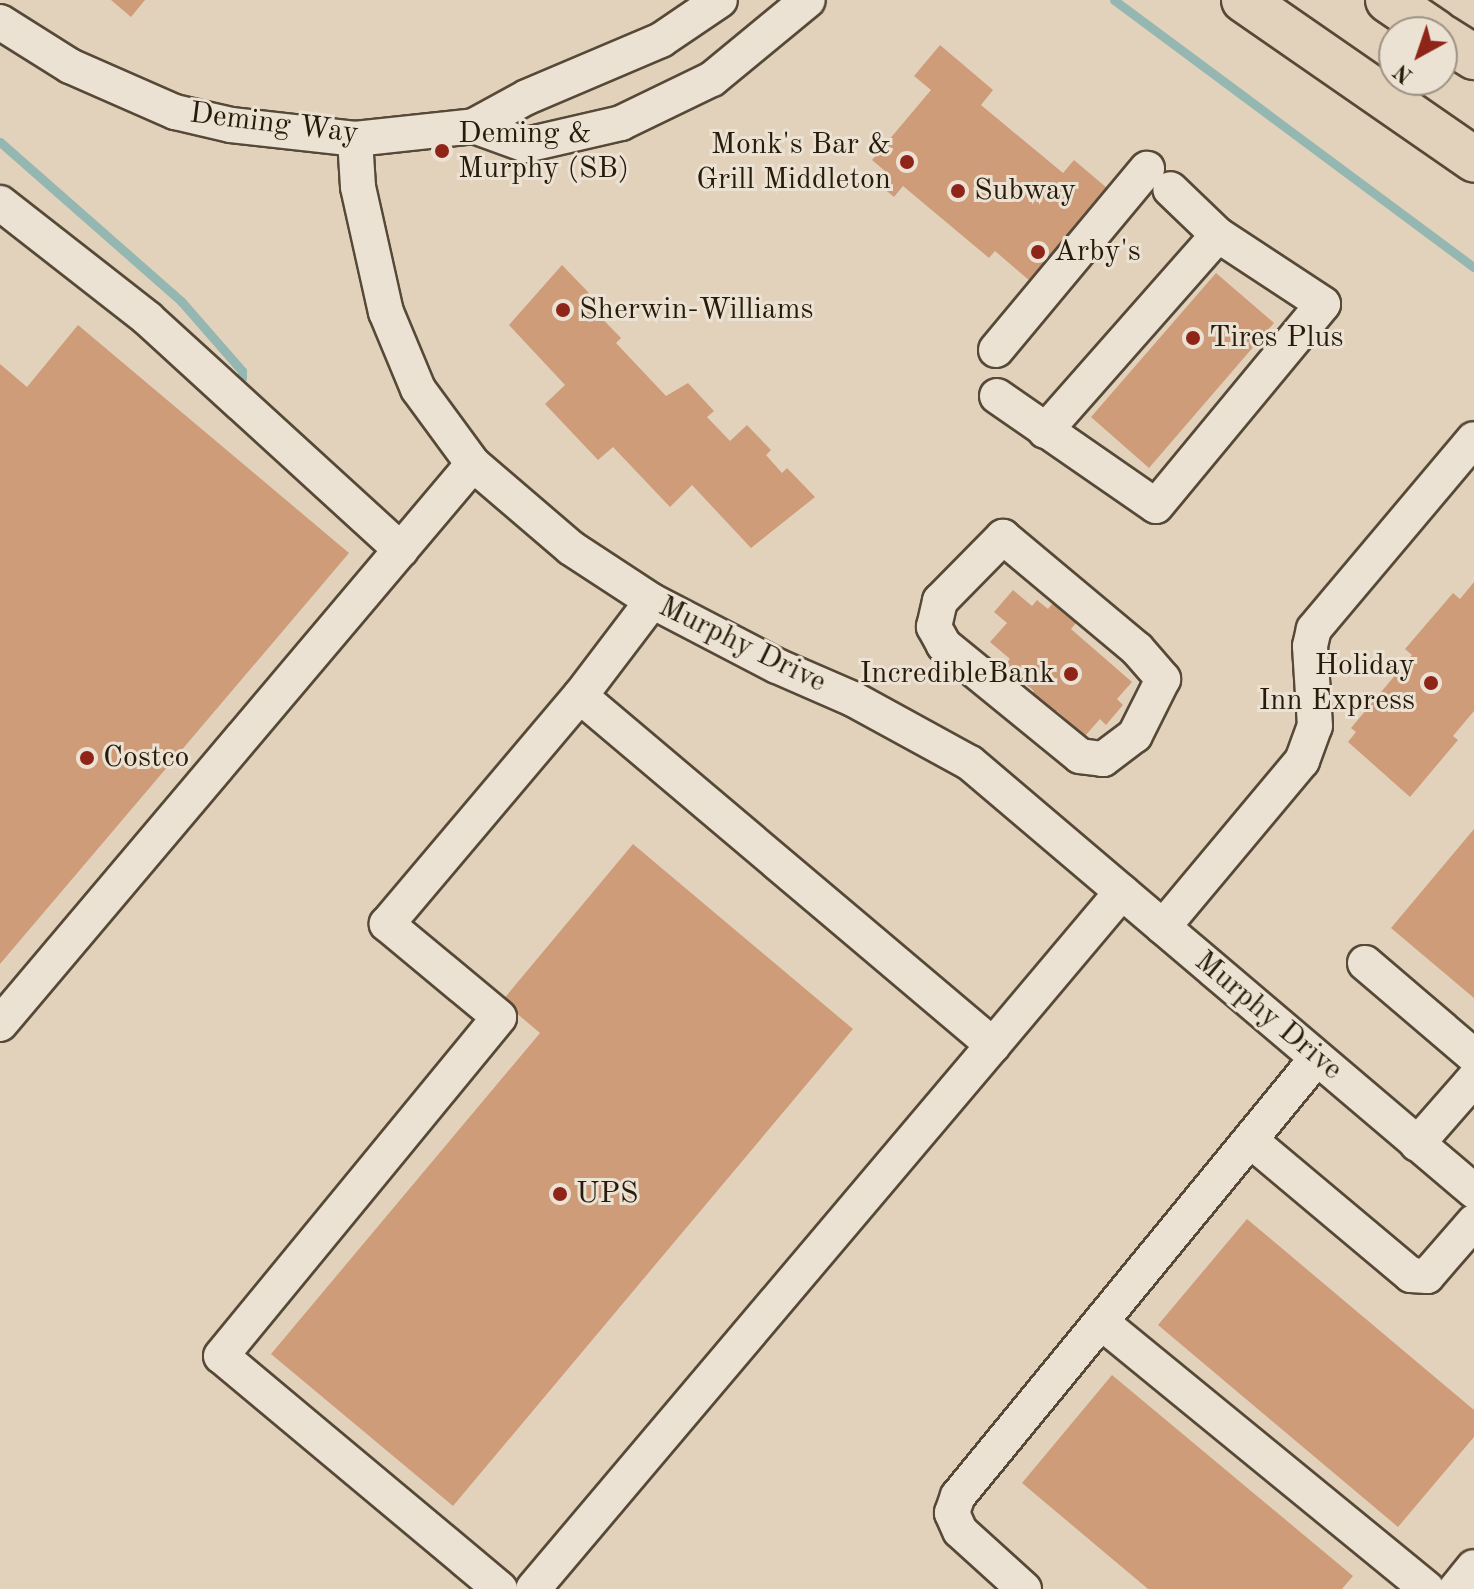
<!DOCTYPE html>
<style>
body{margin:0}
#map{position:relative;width:1474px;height:1589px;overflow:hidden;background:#e2d2bc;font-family:"Old Standard TT",serif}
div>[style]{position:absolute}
.stream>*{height:9px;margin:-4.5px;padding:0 4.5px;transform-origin:4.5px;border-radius:4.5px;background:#95b7b2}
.building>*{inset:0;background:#cf9c7a}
.roads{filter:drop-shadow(2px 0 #564937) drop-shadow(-2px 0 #564937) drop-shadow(0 2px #564937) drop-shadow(0 -2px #564937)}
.minor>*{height:34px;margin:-17px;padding:0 17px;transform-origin:17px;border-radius:17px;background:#ece2d3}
.major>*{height:44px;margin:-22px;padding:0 22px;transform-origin:22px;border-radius:22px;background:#e2d2bc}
.dots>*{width:22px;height:22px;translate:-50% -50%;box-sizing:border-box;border:4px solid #ece2d3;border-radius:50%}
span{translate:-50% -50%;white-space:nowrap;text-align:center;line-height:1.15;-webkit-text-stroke:6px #ece2d3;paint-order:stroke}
.street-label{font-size:30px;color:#271b0b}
.poi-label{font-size:30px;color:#271b0b}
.left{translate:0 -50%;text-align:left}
.right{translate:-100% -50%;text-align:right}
.north{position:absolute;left:1378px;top:16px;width:80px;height:80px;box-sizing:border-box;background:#ece2d3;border:2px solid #9d9283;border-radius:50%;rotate:220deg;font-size:22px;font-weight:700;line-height:32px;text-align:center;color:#271b0b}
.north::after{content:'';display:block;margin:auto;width:28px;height:36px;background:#8f2418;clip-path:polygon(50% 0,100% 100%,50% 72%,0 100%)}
</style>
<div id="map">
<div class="stream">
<div style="left:1114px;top:0;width:448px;rotate:36.6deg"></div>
<div style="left:0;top:142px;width:241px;rotate:41.3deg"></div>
<div style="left:181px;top:301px;width:93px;rotate:48.9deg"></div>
<div style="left:242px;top:371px;width:7px;rotate:90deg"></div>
</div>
<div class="building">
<div style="clip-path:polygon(111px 0,145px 0,131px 17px)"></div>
<div style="clip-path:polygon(940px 45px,993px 90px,981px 105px,1063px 173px,1074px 160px,1114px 194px,1037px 287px,995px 251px,989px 258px,903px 186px,894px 197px,876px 182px,885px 171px,872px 160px,931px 90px,914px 76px)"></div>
<div style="clip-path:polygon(562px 265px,589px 293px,583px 299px,621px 338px,616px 343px,666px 396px,688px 383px,714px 411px,707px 417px,730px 441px,747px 425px,771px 450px,766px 455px,782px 473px,787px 468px,815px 497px,751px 548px,692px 485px,670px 507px,613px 447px,598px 460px,545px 404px,565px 385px,509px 325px)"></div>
<div style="clip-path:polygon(1216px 273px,1274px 323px,1149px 468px,1091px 417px)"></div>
<div style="clip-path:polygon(78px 325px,349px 553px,0 964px,0 364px,27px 387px)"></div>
<div style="clip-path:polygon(1474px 582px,1474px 711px,1453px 736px,1458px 740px,1410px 797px,1348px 742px,1356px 732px,1351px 728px,1412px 655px,1405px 649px,1453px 593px,1460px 599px)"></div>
<div style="clip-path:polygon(1013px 590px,1032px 606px,1037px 600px,1048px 609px,1064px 590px,1087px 610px,1071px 629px,1132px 682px,1117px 699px,1123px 705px,1106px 725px,1100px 719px,1085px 736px,1057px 711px,1052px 716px,1029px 697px,1034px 691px,1004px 666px,1010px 659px,990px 642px,1007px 623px,994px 612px)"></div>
<div style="clip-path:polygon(1474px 829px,1474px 998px,1391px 928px)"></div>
<div style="clip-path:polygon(633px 844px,853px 1029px,453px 1506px,271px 1354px,540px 1033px,502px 1001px)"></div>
<div style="clip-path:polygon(1247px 1219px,1474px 1410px,1474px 1437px,1398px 1527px,1158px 1325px)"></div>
<div style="clip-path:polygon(1112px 1375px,1353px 1576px,1342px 1589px,1148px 1589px,1022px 1483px)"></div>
</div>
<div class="roads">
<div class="minor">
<div style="left:0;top:22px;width:83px;rotate:32.2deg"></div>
<div style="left:70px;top:66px;width:115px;rotate:23.7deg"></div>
<div style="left:175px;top:112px;width:57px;rotate:13.1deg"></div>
<div style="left:231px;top:125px;width:125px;rotate:6.4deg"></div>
<div style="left:355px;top:139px;width:120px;rotate:-6.2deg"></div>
<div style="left:474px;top:126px;width:60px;rotate:-28.7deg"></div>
<div style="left:527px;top:97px;width:146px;rotate:-23deg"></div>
<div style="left:661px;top:40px;width:71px;rotate:-34.1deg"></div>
<div style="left:474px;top:126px;width:55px;rotate:20.1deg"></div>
<div style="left:526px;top:145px;width:98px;rotate:-13deg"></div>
<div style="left:621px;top:123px;width:101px;rotate:-25.8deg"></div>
<div style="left:712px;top:79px;width:124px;rotate:-39.5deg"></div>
<div style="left:355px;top:139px;width:48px;rotate:86.4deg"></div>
<div style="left:358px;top:187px;width:128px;rotate:77.4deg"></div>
<div style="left:386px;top:312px;width:83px;rotate:67.4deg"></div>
<div style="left:418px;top:389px;width:93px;rotate:53.7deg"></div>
<div style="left:473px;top:464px;width:129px;rotate:40.6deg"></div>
<div style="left:571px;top:548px;width:97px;rotate:33.2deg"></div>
<div style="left:652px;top:601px;width:141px;rotate:27.5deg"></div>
<div style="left:777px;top:666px;width:83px;rotate:23.5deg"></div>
<div style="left:853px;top:699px;width:133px;rotate:28.7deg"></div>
<div style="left:970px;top:763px;width:661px;rotate:40.34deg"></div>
<div style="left:0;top:203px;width:187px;rotate:38deg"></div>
<div style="left:147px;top:318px;width:344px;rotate:42.4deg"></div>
<div style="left:996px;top:350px;width:236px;rotate:-50.2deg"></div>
<div style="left:997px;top:396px;width:193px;rotate:34.7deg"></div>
<div style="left:1156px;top:506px;width:262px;rotate:-50.4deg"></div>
<div style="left:1323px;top:304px;width:126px;rotate:-146.7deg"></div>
<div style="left:1218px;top:235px;width:66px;rotate:-136.2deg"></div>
<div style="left:1045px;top:431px;width:261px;rotate:-48.6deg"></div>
<div style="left:1003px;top:537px;width:175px;rotate:39.9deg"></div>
<div style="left:1137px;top:649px;width:40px;rotate:49deg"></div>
<div style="left:1163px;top:679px;width:63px;rotate:116.6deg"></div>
<div style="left:1135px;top:735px;width:40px;rotate:143deg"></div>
<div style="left:1103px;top:759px;width:23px;rotate:-173deg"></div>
<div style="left:1080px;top:756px;width:176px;rotate:-140.8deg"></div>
<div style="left:944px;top:645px;width:21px;rotate:-119deg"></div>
<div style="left:934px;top:627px;width:27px;rotate:-77deg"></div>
<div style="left:940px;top:601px;width:90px;rotate:-45.5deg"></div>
<div style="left:580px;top:696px;width:119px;rotate:-52.8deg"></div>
<div style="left:1163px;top:927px;width:217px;rotate:-50.1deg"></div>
<div style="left:1302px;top:761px;width:37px;rotate:-70deg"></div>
<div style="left:1315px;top:726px;width:80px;rotate:-93.6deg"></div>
<div style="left:1310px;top:646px;width:17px;rotate:-77deg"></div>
<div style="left:1314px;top:629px;width:248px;rotate:-49.9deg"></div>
<div style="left:1365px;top:963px;width:143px;rotate:40.5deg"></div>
<div style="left:0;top:1024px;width:733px;rotate:-49.81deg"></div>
<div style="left:993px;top:1045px;width:200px;rotate:-49.9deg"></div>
<div style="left:1250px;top:1140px;width:210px;rotate:40deg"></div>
<div style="left:1411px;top:1275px;width:16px;rotate:4deg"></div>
<div style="left:1427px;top:1276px;width:72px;rotate:-49deg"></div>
<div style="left:1417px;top:1144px;width:86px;rotate:-48.8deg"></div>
<div style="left:1101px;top:1322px;width:421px;rotate:39.3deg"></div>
<div style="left:500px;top:1589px;width:363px;rotate:-140.1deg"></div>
<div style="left:221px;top:1356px;width:438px;rotate:-50.6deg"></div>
<div style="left:499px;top:1017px;width:146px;rotate:-140.3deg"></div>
<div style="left:387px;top:924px;width:299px;rotate:-49.8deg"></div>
<div style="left:580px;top:696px;width:541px;rotate:40.2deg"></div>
<div style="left:993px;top:1045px;width:712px;rotate:130.22deg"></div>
<div style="left:1024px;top:1589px;width:86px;rotate:-137.8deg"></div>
<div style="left:960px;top:1531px;width:20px;rotate:-114deg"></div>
<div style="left:952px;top:1513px;width:18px;rotate:-71deg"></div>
<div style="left:958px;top:1496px;width:566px;rotate:-50.66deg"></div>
<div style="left:1456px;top:1589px;width:28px;rotate:-51deg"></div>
</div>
<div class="major">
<div style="left:1244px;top:0;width:280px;rotate:34.7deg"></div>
<div style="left:1388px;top:0;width:57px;rotate:34.2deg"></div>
<div style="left:1442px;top:37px;width:38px;rotate:32deg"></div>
</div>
</div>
<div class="dots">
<div style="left:442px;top:151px;background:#8f2418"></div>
<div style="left:907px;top:162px;background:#8f2418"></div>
<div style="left:958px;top:191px;background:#8f2418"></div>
<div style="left:1038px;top:252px;background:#8f2418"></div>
<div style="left:563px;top:310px;background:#8f2418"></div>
<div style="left:1193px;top:338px;background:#8f2418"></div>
<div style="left:1071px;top:674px;background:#8f2418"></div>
<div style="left:1431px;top:683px;background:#8f2418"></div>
<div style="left:87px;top:758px;background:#8f2418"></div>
<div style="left:560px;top:1194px;background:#8f2418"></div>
</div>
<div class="street-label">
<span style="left:274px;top:124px;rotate:7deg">Deming Way</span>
<span style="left:742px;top:645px;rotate:26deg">Murphy Drive</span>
<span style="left:1268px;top:1016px;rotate:40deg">Murphy Drive</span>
</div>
<div class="poi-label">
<span class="left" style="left:458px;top:151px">Deming &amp;<br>Murphy (SB)</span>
<span class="right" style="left:891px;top:162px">Monk's Bar &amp;<br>Grill Middleton</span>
<span class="left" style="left:974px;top:191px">Subway</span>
<span class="left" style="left:1054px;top:252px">Arby's</span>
<span class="left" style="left:579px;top:310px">Sherwin-Williams</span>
<span class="left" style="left:1209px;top:338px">Tires Plus</span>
<span class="right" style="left:1415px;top:683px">Holiday<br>Inn Express</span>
<span class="right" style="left:1055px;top:674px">IncredibleBank</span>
<span class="left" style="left:103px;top:758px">Costco</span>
<span class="left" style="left:576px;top:1194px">UPS</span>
</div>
<div class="north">N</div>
</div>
